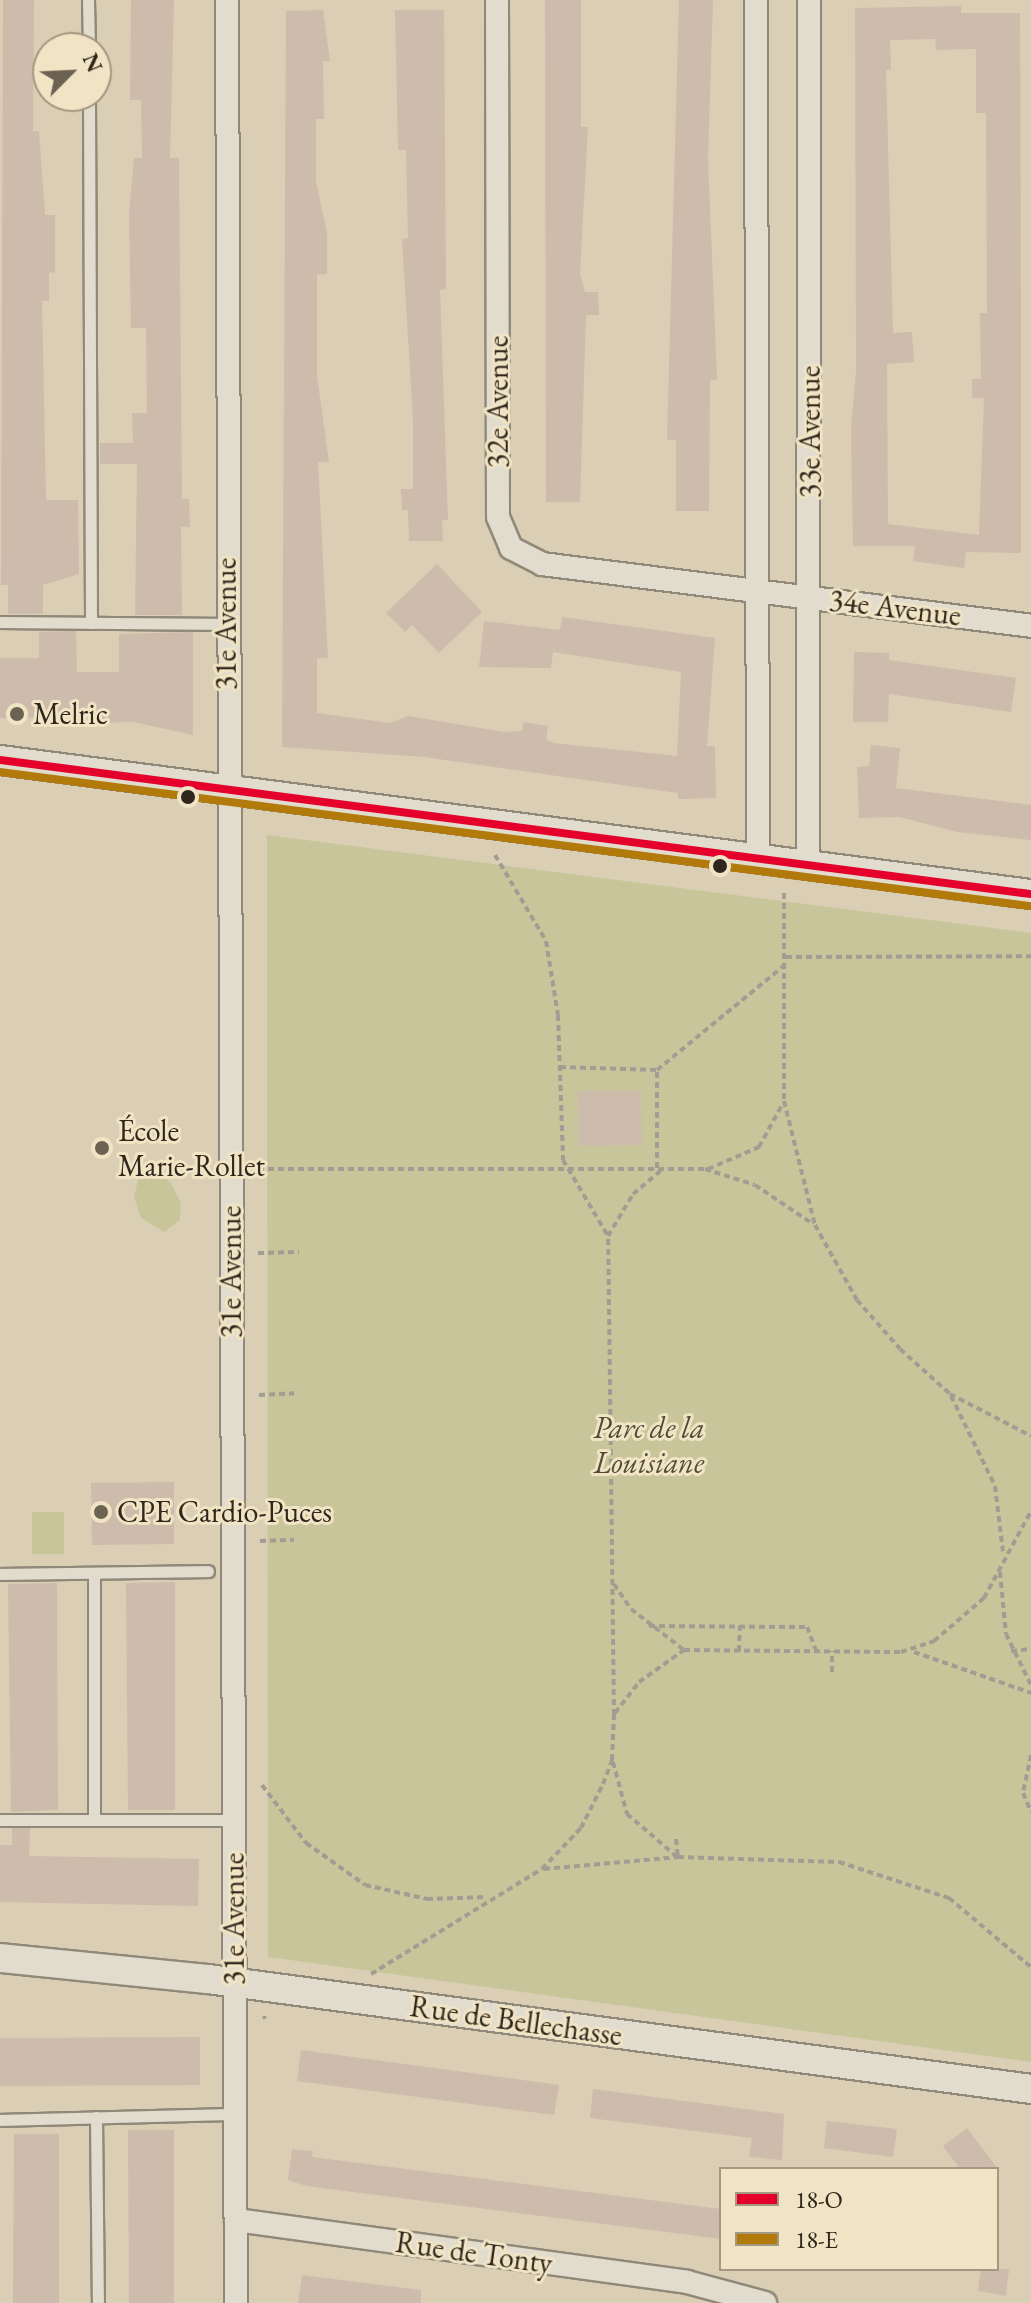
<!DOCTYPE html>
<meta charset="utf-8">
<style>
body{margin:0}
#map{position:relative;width:1031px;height:2303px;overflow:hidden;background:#dacfb4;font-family:"EB Garamond",serif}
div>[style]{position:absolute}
.green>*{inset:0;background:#c8c59a}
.building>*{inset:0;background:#cdbbab}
.path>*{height:4px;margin-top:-2px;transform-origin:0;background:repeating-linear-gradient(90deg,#a29d92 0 6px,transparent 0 10px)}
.roads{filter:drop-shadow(2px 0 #908979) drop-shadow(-2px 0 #908979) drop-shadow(0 2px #908979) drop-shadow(0 -2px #908979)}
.service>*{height:11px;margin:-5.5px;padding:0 5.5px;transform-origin:5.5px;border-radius:5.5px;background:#e1dcce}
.minor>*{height:22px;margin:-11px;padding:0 11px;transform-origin:11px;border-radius:11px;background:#e1dcce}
.tertiary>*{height:28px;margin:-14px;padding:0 14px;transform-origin:14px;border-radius:14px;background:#e1dcce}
.bus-1>*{height:8px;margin:-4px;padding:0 4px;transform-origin:4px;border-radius:4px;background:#e4002b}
.bus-2>*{height:8px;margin:-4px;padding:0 4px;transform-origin:4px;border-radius:4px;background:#b17a0a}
.dots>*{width:22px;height:22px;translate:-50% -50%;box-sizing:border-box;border:4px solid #f1e4c4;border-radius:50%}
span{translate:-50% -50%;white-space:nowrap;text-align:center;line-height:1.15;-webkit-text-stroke:6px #f1e4c4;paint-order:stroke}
.street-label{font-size:30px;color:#2f271d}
.poi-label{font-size:30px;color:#2f271d}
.left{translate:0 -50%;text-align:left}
.park-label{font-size:30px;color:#524c37;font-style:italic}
.legend{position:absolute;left:719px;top:2167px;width:280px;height:104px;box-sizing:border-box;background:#f1e4c4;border:2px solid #a39881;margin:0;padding:10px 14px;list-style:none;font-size:24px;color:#2f271d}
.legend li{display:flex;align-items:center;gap:16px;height:40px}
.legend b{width:40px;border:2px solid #a39881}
.north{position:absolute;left:32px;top:32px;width:80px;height:80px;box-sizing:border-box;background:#f1e4c4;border:2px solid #a39881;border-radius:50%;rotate:66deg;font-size:22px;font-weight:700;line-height:32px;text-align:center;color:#2f271d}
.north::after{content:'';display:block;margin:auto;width:28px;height:36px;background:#6b6252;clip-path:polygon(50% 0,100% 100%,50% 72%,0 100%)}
</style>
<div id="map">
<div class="green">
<div style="clip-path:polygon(267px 835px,1031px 933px,1031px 2062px,268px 1957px)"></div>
<div style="clip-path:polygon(157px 1172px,171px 1183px,181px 1203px,180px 1220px,164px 1232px,141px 1218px,134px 1197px,138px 1180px)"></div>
<div style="clip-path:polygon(32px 1512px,64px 1512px,64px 1554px,32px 1554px)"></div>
</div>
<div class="building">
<div style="clip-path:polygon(3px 0,34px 0,33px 131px,39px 131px,45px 215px,55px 215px,55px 273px,49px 272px,49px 301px,42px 301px,46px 500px,78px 500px,79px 574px,43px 585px,43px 614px,8px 614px,8px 585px,1px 585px)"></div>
<div style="clip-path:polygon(131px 0,174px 0,170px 158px,179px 158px,182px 499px,189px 499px,190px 527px,181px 527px,182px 615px,135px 615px,137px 464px,100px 464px,100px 443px,133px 443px,132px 413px,147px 413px,146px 328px,131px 328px,129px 214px,134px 158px,142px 158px,141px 100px,130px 100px)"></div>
<div style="clip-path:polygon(545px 0,581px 0,581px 127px,588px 127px,580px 273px,585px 292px,598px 292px,599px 315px,586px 315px,580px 502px,546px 502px)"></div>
<div style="clip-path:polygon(679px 0,713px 0,708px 159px,717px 380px,710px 380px,709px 511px,676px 511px,676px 440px,667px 440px)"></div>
<div style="clip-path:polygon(evenodd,961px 6px,961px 13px,1020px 13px,1021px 308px,1021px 553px,966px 552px,964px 568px,913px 561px,915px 546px,853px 546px,851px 429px,856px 371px,855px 8px,961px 6px,935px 39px,936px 50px,976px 49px,976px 113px,986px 113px,987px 313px,980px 313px,981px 379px,972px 379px,972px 398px,984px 398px,979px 535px,888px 524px,887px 364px,914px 362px,912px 332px,893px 333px,886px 70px,891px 70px,890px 40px,935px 39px)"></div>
<div style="clip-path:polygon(323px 10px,330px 61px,323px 61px,324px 119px,316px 119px,316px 182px,327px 233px,327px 274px,317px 274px,317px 376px,329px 462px,318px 462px,328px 658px,317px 658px,317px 713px,390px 723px,408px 716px,504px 732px,522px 731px,523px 722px,548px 726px,546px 740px,554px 743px,677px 756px,681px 672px,553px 652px,551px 668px,479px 667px,484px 621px,560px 630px,562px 617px,715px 638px,707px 746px,715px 746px,716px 798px,678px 799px,678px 793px,424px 757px,282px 747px,286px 11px)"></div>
<div style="clip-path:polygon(395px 10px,444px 10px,446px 289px,440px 290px,448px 520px,442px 520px,443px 541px,409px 541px,408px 510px,402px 510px,401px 489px,413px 489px,413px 420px,402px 239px,408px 238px,406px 150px,398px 150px)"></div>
<div style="clip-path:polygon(437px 564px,482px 612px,439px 653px,412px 625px,405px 632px,386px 613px)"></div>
<div style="clip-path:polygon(76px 631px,77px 672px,119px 672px,119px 634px,193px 632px,193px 735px,134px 722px,92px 723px,92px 717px,0 718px,0 658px,39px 658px,39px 632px)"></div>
<div style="clip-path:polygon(854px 652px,889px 653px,889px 660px,1016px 678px,1011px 712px,889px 694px,888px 722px,853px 722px)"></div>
<div style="clip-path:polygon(871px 745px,900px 748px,896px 788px,1031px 805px,1031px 840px,957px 832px,900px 817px,859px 818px,857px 767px,869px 766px)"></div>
<div style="clip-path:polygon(578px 1091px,641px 1091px,642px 1145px,579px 1146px)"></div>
<div style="clip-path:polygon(174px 1482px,174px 1544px,92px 1545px,91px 1483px)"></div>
<div style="clip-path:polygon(175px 1582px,175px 1810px,128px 1810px,126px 1583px)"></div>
<div style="clip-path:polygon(57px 1583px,58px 1810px,11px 1812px,8px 1584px)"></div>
<div style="clip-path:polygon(12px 1828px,30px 1828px,29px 1856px,199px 1859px,198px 1906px,0 1902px,0 1845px,12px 1845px)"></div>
<div style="clip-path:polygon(200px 2037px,200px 2085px,0 2086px,0 2038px)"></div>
<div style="clip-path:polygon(301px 2050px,559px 2085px,554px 2115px,297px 2081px)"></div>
<div style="clip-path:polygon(593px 2089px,784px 2114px,782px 2160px,749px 2157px,752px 2138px,590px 2118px)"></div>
<div style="clip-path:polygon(827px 2121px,897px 2129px,893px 2157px,824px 2148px)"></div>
<div style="clip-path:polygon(967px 2128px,998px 2169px,960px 2169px,943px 2146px)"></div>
<div style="clip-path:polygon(128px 2130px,174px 2130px,174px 2303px,129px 2303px)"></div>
<div style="clip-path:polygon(14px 2134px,59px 2134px,59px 2303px,13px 2303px)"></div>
<div style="clip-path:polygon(292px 2149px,313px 2151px,312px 2157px,721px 2209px,721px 2239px,306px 2186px,288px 2180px)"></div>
<div style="clip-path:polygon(981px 2269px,1009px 2269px,1006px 2296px,978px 2291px)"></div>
<div style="clip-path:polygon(302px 2275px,421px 2290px,421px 2303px,298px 2303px)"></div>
</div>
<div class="path">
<div style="left:495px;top:855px;width:100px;rotate:59.3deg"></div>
<div style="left:546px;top:941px;width:75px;rotate:80.8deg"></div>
<div style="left:558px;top:1015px;width:145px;rotate:88deg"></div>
<div style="left:563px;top:1160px;width:88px;rotate:59.4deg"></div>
<div style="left:784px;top:893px;width:208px;rotate:90deg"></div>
<div style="left:784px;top:1101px;width:128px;rotate:76deg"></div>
<div style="left:815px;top:1225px;width:86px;rotate:60.8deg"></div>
<div style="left:857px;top:1300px;width:65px;rotate:48.7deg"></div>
<div style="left:900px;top:1349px;width:67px;rotate:42deg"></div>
<div style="left:950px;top:1394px;width:91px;rotate:27.4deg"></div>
<div style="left:786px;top:957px;width:245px;rotate:-0.2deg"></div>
<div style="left:560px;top:1067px;width:97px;rotate:1.8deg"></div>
<div style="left:657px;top:1070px;width:166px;rotate:-39.4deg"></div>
<div style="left:657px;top:1168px;width:98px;rotate:-90deg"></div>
<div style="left:258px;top:1169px;width:447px"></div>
<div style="left:705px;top:1169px;width:52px;rotate:17.7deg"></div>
<div style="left:755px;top:1185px;width:70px;rotate:33.9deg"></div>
<div style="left:708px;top:1169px;width:56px;rotate:-23.3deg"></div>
<div style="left:759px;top:1147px;width:50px;rotate:-61.4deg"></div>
<div style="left:258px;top:1253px;width:41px;rotate:-1.4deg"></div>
<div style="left:259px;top:1395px;width:35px;rotate:-3deg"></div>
<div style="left:951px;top:1396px;width:100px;rotate:63.9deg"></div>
<div style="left:995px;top:1486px;width:66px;rotate:83.1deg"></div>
<div style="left:260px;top:1541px;width:34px;rotate:-2deg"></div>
<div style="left:1000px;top:1572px;width:62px;rotate:84.5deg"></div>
<div style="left:1006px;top:1634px;width:57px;rotate:63.9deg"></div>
<div style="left:614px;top:1584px;width:30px;rotate:56deg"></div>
<div style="left:631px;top:1609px;width:67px;rotate:37.7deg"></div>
<div style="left:649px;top:1626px;width:158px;rotate:0.4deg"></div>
<div style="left:807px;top:1627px;width:26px;rotate:69deg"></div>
<div style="left:739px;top:1651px;width:25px;rotate:-88deg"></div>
<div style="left:1011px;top:1651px;width:20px;rotate:-6deg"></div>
<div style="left:914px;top:1652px;width:124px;rotate:19.3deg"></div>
<div style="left:832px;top:1672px;width:21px;rotate:-90deg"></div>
<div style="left:615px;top:1713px;width:39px;rotate:-52deg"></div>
<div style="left:639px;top:1682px;width:55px;rotate:-35.4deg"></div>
<div style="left:684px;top:1650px;width:217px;rotate:0.5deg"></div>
<div style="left:901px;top:1652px;width:35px;rotate:-18deg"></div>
<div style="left:934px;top:1641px;width:66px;rotate:-40.7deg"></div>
<div style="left:984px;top:1598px;width:99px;rotate:-61.6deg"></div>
<div style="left:1031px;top:1755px;width:39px;rotate:102deg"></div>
<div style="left:1023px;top:1793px;width:21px;rotate:67deg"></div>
<div style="left:613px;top:1762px;width:54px;rotate:74.9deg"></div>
<div style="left:627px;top:1814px;width:65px;rotate:40.6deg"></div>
<div style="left:262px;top:1785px;width:73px;rotate:52.8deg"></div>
<div style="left:306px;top:1843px;width:72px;rotate:35.4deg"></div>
<div style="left:365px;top:1885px;width:64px;rotate:12.7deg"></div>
<div style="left:427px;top:1899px;width:60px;rotate:-1.9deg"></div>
<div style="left:676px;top:1839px;width:18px;rotate:84deg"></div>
<div style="left:544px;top:1869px;width:135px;rotate:-5.1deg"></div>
<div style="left:678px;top:1857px;width:161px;rotate:1.8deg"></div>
<div style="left:839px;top:1862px;width:116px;rotate:18.1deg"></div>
<div style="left:949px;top:1898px;width:107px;rotate:40.1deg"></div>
<div style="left:371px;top:1974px;width:201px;rotate:-31.6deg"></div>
<div style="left:542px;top:1869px;width:57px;rotate:-46.4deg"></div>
<div style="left:581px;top:1828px;width:49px;rotate:-63.4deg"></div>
<div style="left:603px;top:1784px;width:26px;rotate:-69deg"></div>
<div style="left:612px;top:1760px;width:45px;rotate:-87.5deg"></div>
<div style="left:614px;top:1715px;width:479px;rotate:-90.7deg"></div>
<div style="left:608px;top:1236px;width:49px;rotate:-59.2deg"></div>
<div style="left:633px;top:1194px;width:40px;rotate:-40deg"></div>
<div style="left:264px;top:2016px;width:3px;rotate:72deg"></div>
</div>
<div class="roads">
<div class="service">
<div style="left:88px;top:0;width:48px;rotate:88.8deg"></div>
<div style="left:89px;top:96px;width:527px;rotate:89.78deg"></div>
<div style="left:0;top:622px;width:226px;rotate:0.5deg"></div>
<div style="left:94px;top:1573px;width:247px;rotate:90deg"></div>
<div style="left:0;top:1574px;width:208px;rotate:-0.8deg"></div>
<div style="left:0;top:1820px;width:234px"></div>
<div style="left:96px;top:2117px;width:186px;rotate:89.4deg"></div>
<div style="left:0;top:2120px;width:234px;rotate:-1.5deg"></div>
</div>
<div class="minor">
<div style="left:227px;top:0;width:2303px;rotate:89.78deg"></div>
<div style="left:497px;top:0;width:517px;rotate:89.89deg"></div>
<div style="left:498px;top:517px;width:34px;rotate:67deg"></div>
<div style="left:511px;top:548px;width:35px;rotate:27deg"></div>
<div style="left:542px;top:564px;width:493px;rotate:7.2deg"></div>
<div style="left:756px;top:0;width:857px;rotate:89.87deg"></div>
<div style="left:808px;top:864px;width:864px;rotate:-89.93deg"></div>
<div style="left:236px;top:2220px;width:455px;rotate:7.8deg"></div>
<div style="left:687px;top:2282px;width:81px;rotate:15.1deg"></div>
</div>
<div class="tertiary">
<div style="left:0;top:760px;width:1040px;rotate:7.41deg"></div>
<div style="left:0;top:1958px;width:209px;rotate:5.8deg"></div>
<div style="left:208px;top:1979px;width:830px;rotate:7.61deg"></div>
</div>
</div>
<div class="bus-1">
<div style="left:0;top:760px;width:1040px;rotate:7.41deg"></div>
</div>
<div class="bus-2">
<div style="left:0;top:772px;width:1038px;rotate:7.42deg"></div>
</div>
<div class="dots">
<div style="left:17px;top:714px;background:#6b6252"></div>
<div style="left:188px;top:797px;background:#2f271d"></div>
<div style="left:720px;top:866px;background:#2f271d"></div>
<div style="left:102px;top:1148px;background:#6b6252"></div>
<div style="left:101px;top:1512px;background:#6b6252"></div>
</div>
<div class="street-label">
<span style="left:498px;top:402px;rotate:-90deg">32e Avenue</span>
<span style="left:810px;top:432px;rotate:-90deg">33e Avenue</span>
<span style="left:895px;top:608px;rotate:7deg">34e Avenue</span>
<span style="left:226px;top:624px;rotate:-90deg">31e Avenue</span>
<span style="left:231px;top:1272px;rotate:-90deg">31e Avenue</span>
<span style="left:234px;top:1919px;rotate:-90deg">31e Avenue</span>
<span style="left:516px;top:2021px;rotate:8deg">Rue de Bellechasse</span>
<span style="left:474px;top:2253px;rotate:8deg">Rue de Tonty</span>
</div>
<div class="poi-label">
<span class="left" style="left:33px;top:714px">Melric</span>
<span class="left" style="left:118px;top:1148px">École<br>Marie-Rollet</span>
<span class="left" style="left:117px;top:1512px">CPE Cardio-Puces</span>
</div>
<div class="park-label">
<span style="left:649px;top:1445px">Parc de la<br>Louisiane</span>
</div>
<ul class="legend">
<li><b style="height:10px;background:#e4002b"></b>18-O</li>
<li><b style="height:10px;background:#b17a0a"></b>18-E</li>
</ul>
<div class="north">N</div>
</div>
